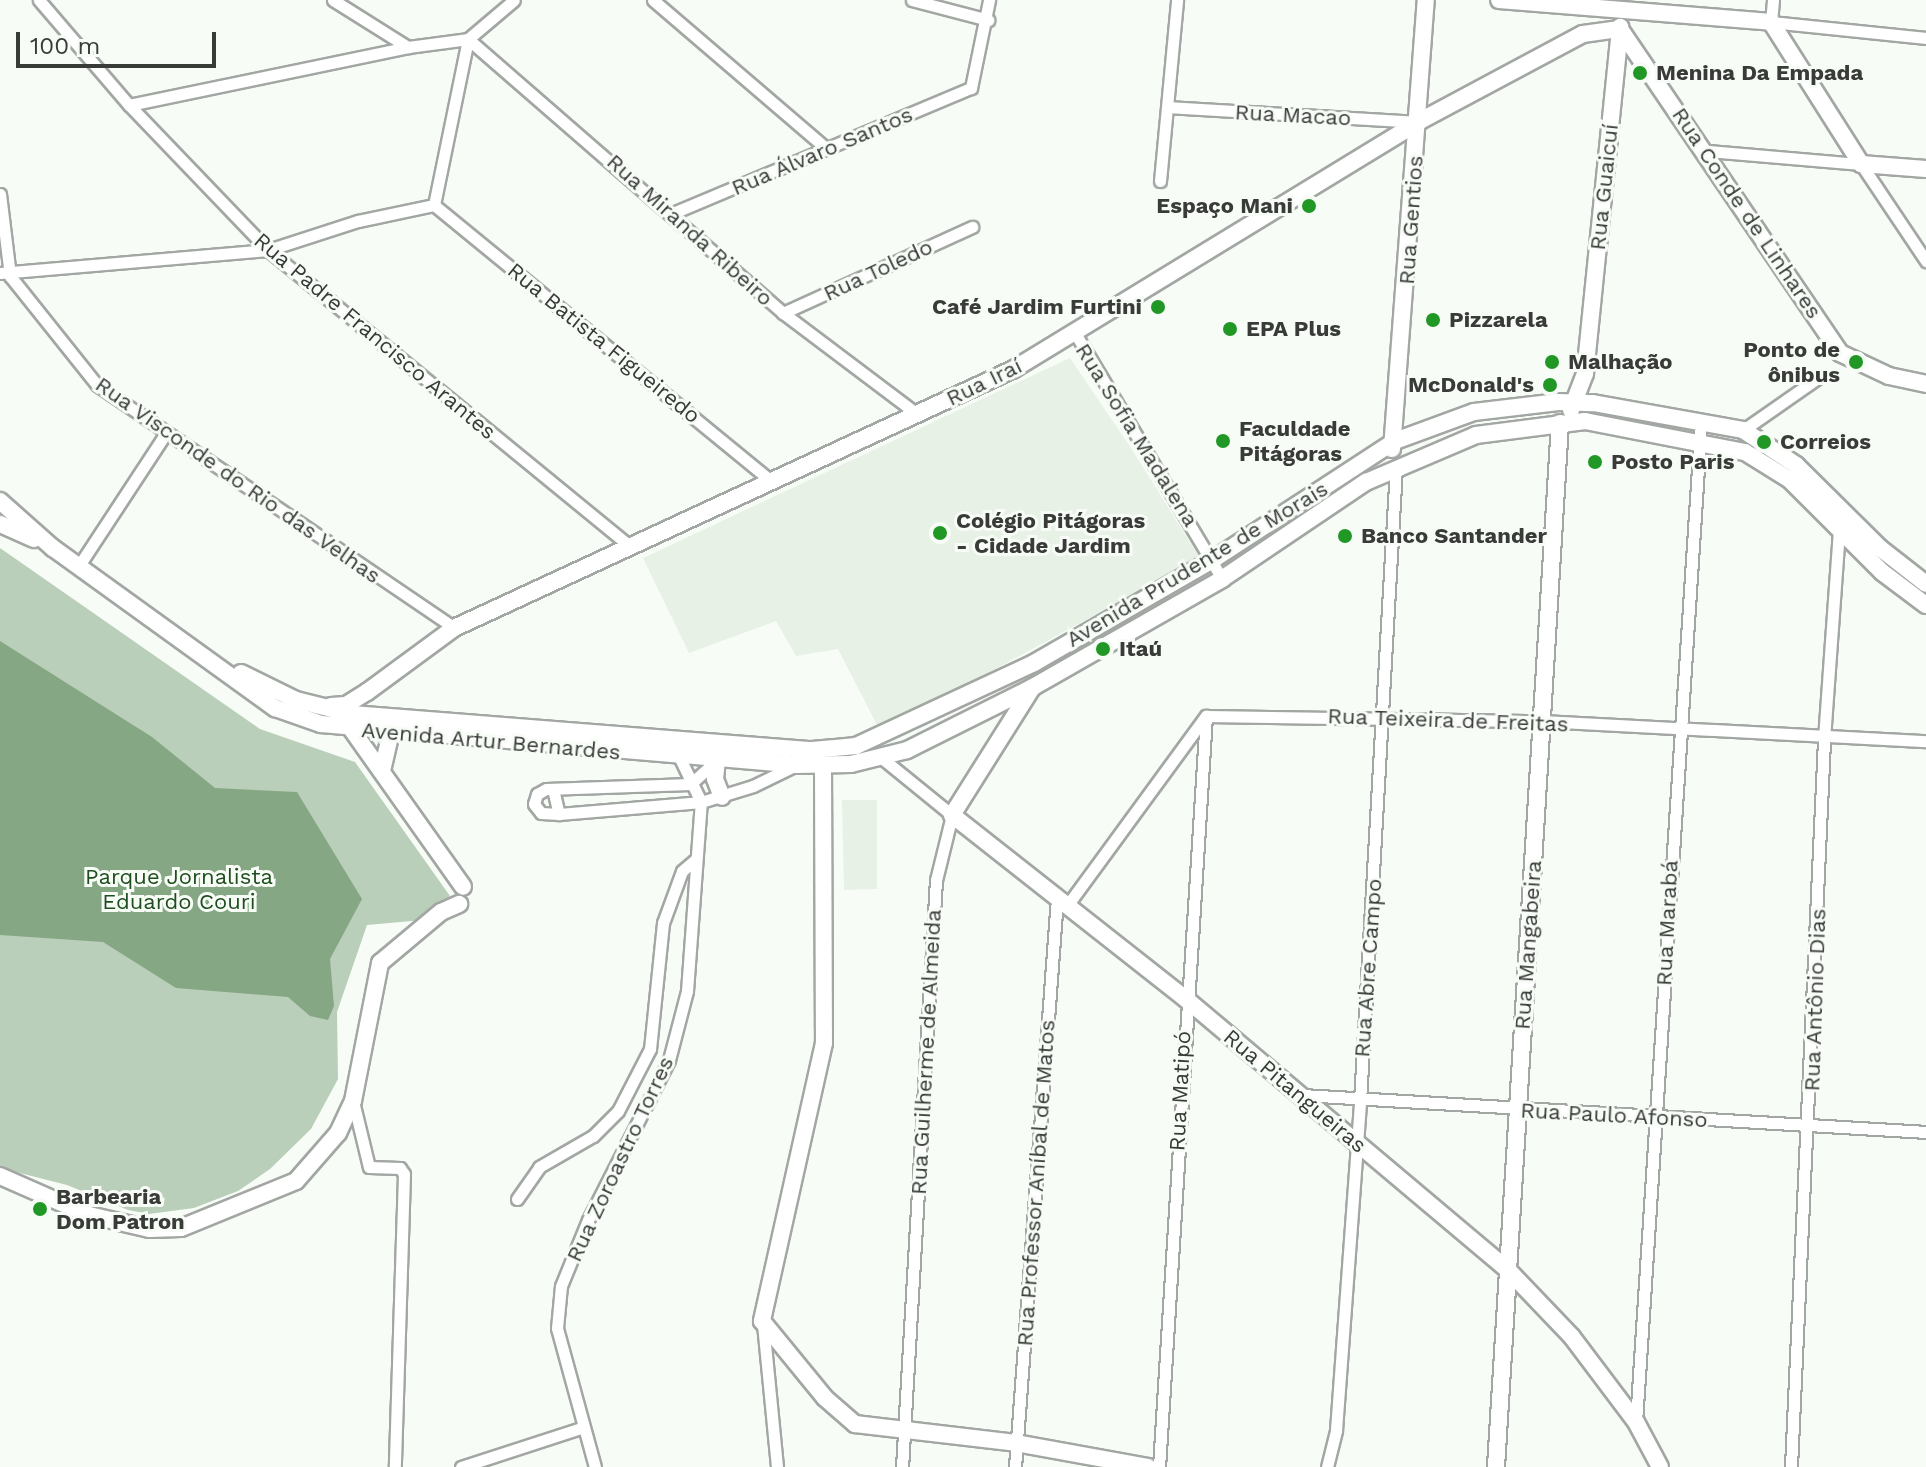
<!DOCTYPE html>
<meta charset="utf-8">
<style>
body{margin:0}
#map{position:relative;width:1926px;height:1467px;overflow:hidden;background:#f8fcf7;font-family:"Work Sans",sans-serif}
div>[style]{position:absolute}
.built>*{inset:0;background:#e7f1e6}
.green>*{inset:0;background:#bacfb9}
.water>*{inset:0;background:#86a784}
.roads{filter:drop-shadow(2px 0 #a3a7a3) drop-shadow(-2px 0 #a3a7a3) drop-shadow(0 2px #a3a7a3) drop-shadow(0 -2px #a3a7a3)}
.street>*{height:11px;margin:-5.5px;padding:0 5.5px;transform-origin:5.5px;border-radius:5.5px;background:#fff}
.secondary>*{height:16px;margin:-8px;padding:0 8px;transform-origin:8px;border-radius:8px;background:#fff}
.dots>*{width:22px;height:22px;translate:-50% -50%;box-sizing:border-box;border:4px solid #f8fcf7;border-radius:50%}
span{translate:-50% -50%;white-space:nowrap;text-align:center;line-height:1.15;-webkit-text-stroke:6px #f8fcf7;paint-order:stroke}
.poi-label{font-size:22px;color:#393b39;font-weight:700}
.left{translate:0 -50%;text-align:left}
.right{translate:-100% -50%;text-align:right}
.street-label{font-size:22px;color:#393b39}
.park-label{font-size:22px;color:#1e4d1e}
.scale{position:absolute;left:16px;top:32px;width:200px;height:36px;box-sizing:border-box;border:4px solid #393b39;border-top:0;padding-left:10px;font-size:24px;line-height:28px;white-space:nowrap;color:#393b39;-webkit-text-stroke:6px #f8fcf7;paint-order:stroke}
</style>
<div id="map">
<div class="built">
<div style="clip-path:polygon(1070px 358px,1131px 448px,1198px 555px,1196px 560px,962px 687px,877px 725px,838px 649px,796px 656px,776px 621px,689px 653px,643px 558px)"></div>
<div style="clip-path:polygon(842px 800px,877px 800px,877px 889px,844px 890px)"></div>
</div>
<div class="green">
<div style="clip-path:polygon(0 548px,260px 729px,355px 762px,450px 896px,423px 920px,367px 925px,337px 1012px,338px 1079px,311px 1129px,270px 1169px,238px 1191px,194px 1208px,149px 1214px,128px 1210px,67px 1185px,0 1168px)"></div>
</div>
<div class="water">
<div style="clip-path:polygon(0 641px,152px 737px,215px 788px,297px 792px,362px 899px,330px 959px,334px 1006px,328px 1020px,310px 1016px,288px 997px,176px 988px,103px 942px,0 935px)"></div>
</div>
<div class="roads">
<div class="street">
<div style="left:39px;top:0;width:138px;rotate:49.4deg"></div>
<div style="left:129px;top:105px;width:201px;rotate:46.2deg"></div>
<div style="left:268px;top:250px;width:469px;rotate:39.3deg"></div>
<div style="left:333px;top:0;width:89px;rotate:32.1deg"></div>
<div style="left:653px;top:0;width:229px;rotate:40.6deg"></div>
<div style="left:912px;top:0;width:79px;rotate:14.7deg"></div>
<div style="left:1773px;top:0;width:22px;rotate:95deg"></div>
<div style="left:1771px;top:22px;width:156px;rotate:5.9deg"></div>
<div style="left:129px;top:105px;width:285px;rotate:-11.7deg"></div>
<div style="left:408px;top:47px;width:61px;rotate:-7.6deg"></div>
<div style="left:468px;top:39px;width:417px;rotate:41deg"></div>
<div style="left:783px;top:313px;width:168px;rotate:37deg"></div>
<div style="left:1168px;top:107px;width:250px;rotate:3.4deg"></div>
<div style="left:1708px;top:151px;width:154px;rotate:4.9deg"></div>
<div style="left:1861px;top:164px;width:117px;rotate:56.2deg"></div>
<div style="left:1160px;top:181px;width:182px;rotate:-84.6deg"></div>
<div style="left:0;top:194px;width:83px;rotate:83deg"></div>
<div style="left:10px;top:276px;width:139px;rotate:51.4deg"></div>
<div style="left:97px;top:385px;width:432px;rotate:34.2deg"></div>
<div style="left:434px;top:205px;width:438px;rotate:39.3deg"></div>
<div style="left:434px;top:205px;width:169px;rotate:-78.4deg"></div>
<div style="left:468px;top:39px;width:60px;rotate:-40.3deg"></div>
<div style="left:673px;top:213px;width:323px;rotate:-22.8deg"></div>
<div style="left:971px;top:88px;width:90px;rotate:-78.4deg"></div>
<div style="left:0;top:273px;width:269px;rotate:-4.9deg"></div>
<div style="left:268px;top:250px;width:95px;rotate:-17.9deg"></div>
<div style="left:358px;top:221px;width:78px;rotate:-11.9deg"></div>
<div style="left:783px;top:313px;width:208px;rotate:-24.5deg"></div>
<div style="left:1075px;top:333px;width:287px;rotate:59.1deg"></div>
<div style="left:1743px;top:430px;width:89px;rotate:-34.9deg"></div>
<div style="left:78px;top:567px;width:160px;rotate:-56.7deg"></div>
<div style="left:1206px;top:716px;width:336px;rotate:0.9deg"></div>
<div style="left:1542px;top:721px;width:385px;rotate:3deg"></div>
<div style="left:883px;top:759px;width:89px;rotate:39.1deg"></div>
<div style="left:952px;top:815px;width:67px;rotate:103.8deg"></div>
<div style="left:936px;top:880px;width:588px;rotate:93.31deg"></div>
<div style="left:717px;top:760px;width:36px;rotate:138deg"></div>
<div style="left:690px;top:784px;width:144px;rotate:178deg"></div>
<div style="left:546px;top:789px;width:10px;rotate:151deg"></div>
<div style="left:537px;top:794px;width:10px;rotate:107deg"></div>
<div style="left:534px;top:804px;width:11px;rotate:52deg"></div>
<div style="left:541px;top:813px;width:18px;rotate:3deg"></div>
<div style="left:559px;top:814px;width:143px;rotate:-4.8deg"></div>
<div style="left:701px;top:802px;width:54px;rotate:-17.1deg"></div>
<div style="left:753px;top:786px;width:48px;rotate:-26deg"></div>
<div style="left:553px;top:789px;width:26px;rotate:77deg"></div>
<div style="left:1066px;top:907px;width:237px;rotate:-53.8deg"></div>
<div style="left:1302px;top:1095px;width:625px;rotate:3.39deg"></div>
<div style="left:353px;top:1101px;width:68px;rotate:76.4deg"></div>
<div style="left:369px;top:1167px;width:31px;rotate:2deg"></div>
<div style="left:400px;top:1168px;width:7px;rotate:56deg"></div>
<div style="left:404px;top:1174px;width:293px;rotate:91.8deg"></div>
<div style="left:517px;top:1199px;width:39px;rotate:-55deg"></div>
<div style="left:539px;top:1167px;width:62px;rotate:-29.9deg"></div>
<div style="left:593px;top:1136px;width:35px;rotate:-45deg"></div>
<div style="left:618px;top:1111px;width:70px;rotate:-62.7deg"></div>
<div style="left:650px;top:1049px;width:127px;rotate:-84.1deg"></div>
<div style="left:663px;top:923px;width:55px;rotate:-69.9deg"></div>
<div style="left:682px;top:871px;width:17px;rotate:-40deg"></div>
<div style="left:763px;top:1324px;width:144px;rotate:84.4deg"></div>
<div style="left:1636px;top:1422px;width:1001px;rotate:-86.28deg"></div>
<div style="left:461px;top:1467px;width:129px;rotate:-18deg"></div>
<div style="left:595px;top:1467px;width:144px;rotate:-105.3deg"></div>
<div style="left:557px;top:1328px;width:42px;rotate:-84.6deg"></div>
<div style="left:561px;top:1286px;width:71px;rotate:-67.8deg"></div>
<div style="left:588px;top:1220px;width:179px;rotate:-63.1deg"></div>
<div style="left:669px;top:1060px;width:71px;rotate:-75.4deg"></div>
<div style="left:687px;top:991px;width:190px;rotate:-85.8deg"></div>
<div style="left:701px;top:802px;width:51px;rotate:-115.6deg"></div>
<div style="left:1015px;top:1467px;width:571px;rotate:-85.78deg"></div>
<div style="left:1159px;top:1467px;width:752px;rotate:-86.42deg"></div>
<div style="left:1327px;top:1467px;width:38px;rotate:-76deg"></div>
<div style="left:1336px;top:1430px;width:330px;rotate:-85.8deg"></div>
<div style="left:1360px;top:1101px;width:635px;rotate:-86.75deg"></div>
<div style="left:1791px;top:1467px;width:729px;rotate:-87.4deg"></div>
<div style="left:1824px;top:739px;width:208px;rotate:-85.9deg"></div>
</div>
<div class="secondary">
<div style="left:1499px;top:0;width:273px;rotate:4.6deg"></div>
<div style="left:1771px;top:22px;width:168px;rotate:57.6deg"></div>
<div style="left:1861px;top:164px;width:65px;rotate:4.4deg"></div>
<div style="left:1620px;top:29px;width:392px;rotate:55.8deg"></div>
<div style="left:1840px;top:353px;width:54px;rotate:25.1deg"></div>
<div style="left:1889px;top:376px;width:38px;rotate:12deg"></div>
<div style="left:1571px;top:410px;width:39px;rotate:-69deg"></div>
<div style="left:1585px;top:374px;width:349px;rotate:-84.2deg"></div>
<div style="left:1392px;top:449px;width:450px;rotate:-85.7deg"></div>
<div style="left:0;top:501px;width:71px;rotate:41.6deg"></div>
<div style="left:53px;top:548px;width:274px;rotate:35.8deg"></div>
<div style="left:275px;top:708px;width:49px;rotate:19.2deg"></div>
<div style="left:321px;top:724px;width:477px;rotate:4.9deg"></div>
<div style="left:796px;top:765px;width:55px;rotate:-1deg"></div>
<div style="left:851px;top:764px;width:58px;rotate:-14deg"></div>
<div style="left:907px;top:750px;width:141px;rotate:-26.6deg"></div>
<div style="left:1033px;top:687px;width:218px;rotate:-29.7deg"></div>
<div style="left:1222px;top:579px;width:174px;rotate:-34deg"></div>
<div style="left:1366px;top:482px;width:120px;rotate:-23.1deg"></div>
<div style="left:1476px;top:435px;width:110px;rotate:-7.3deg"></div>
<div style="left:1585px;top:421px;width:163px;rotate:11deg"></div>
<div style="left:1745px;top:452px;width:53px;rotate:31.9deg"></div>
<div style="left:1790px;top:480px;width:130px;rotate:45deg"></div>
<div style="left:1882px;top:572px;width:55px;rotate:36.9deg"></div>
<div style="left:0;top:524px;width:37px;rotate:24deg"></div>
<div style="left:241px;top:673px;width:61px;rotate:26.1deg"></div>
<div style="left:296px;top:700px;width:58px;rotate:14deg"></div>
<div style="left:352px;top:714px;width:461px;rotate:4.5deg"></div>
<div style="left:812px;top:750px;width:44px;rotate:-5.2deg"></div>
<div style="left:856px;top:746px;width:196px;rotate:-25deg"></div>
<div style="left:1034px;top:663px;width:208px;rotate:-30deg"></div>
<div style="left:1214px;top:559px;width:216px;rotate:-33.1deg"></div>
<div style="left:1395px;top:441px;width:84px;rotate:-20.2deg"></div>
<div style="left:1474px;top:412px;width:85px;rotate:-6.8deg"></div>
<div style="left:1558px;top:402px;width:35px;rotate:2deg"></div>
<div style="left:1593px;top:403px;width:152px;rotate:10.2deg"></div>
<div style="left:1743px;top:430px;width:64px;rotate:33.4deg"></div>
<div style="left:1796px;top:465px;width:118px;rotate:44.7deg"></div>
<div style="left:1880px;top:548px;width:58px;rotate:38deg"></div>
<div style="left:1032px;top:688px;width:150px;rotate:122.2deg"></div>
<div style="left:952px;top:815px;width:298px;rotate:38.2deg"></div>
<div style="left:1186px;top:999px;width:422px;rotate:40.1deg"></div>
<div style="left:1509px;top:1271px;width:91px;rotate:46.3deg"></div>
<div style="left:1572px;top:1337px;width:106px;rotate:53deg"></div>
<div style="left:1636px;top:1422px;width:51px;rotate:61.9deg"></div>
<div style="left:331px;top:706px;width:15px;rotate:-4deg"></div>
<div style="left:346px;top:705px;width:25px;rotate:-32deg"></div>
<div style="left:367px;top:692px;width:108px;rotate:-36.3deg"></div>
<div style="left:454px;top:628px;width:617px;rotate:-24.82deg"></div>
<div style="left:1014px;top:369px;width:474px;rotate:-31.4deg"></div>
<div style="left:1418px;top:122px;width:187px;rotate:-28.1deg"></div>
<div style="left:1583px;top:34px;width:37px;rotate:-8deg"></div>
<div style="left:352px;top:730px;width:192px;rotate:54.7deg"></div>
<div style="left:717px;top:760px;width:19px;rotate:96deg"></div>
<div style="left:715px;top:779px;width:19px;rotate:69deg"></div>
<div style="left:823px;top:765px;width:278px;rotate:89.8deg"></div>
<div style="left:824px;top:1043px;width:285px;rotate:102.6deg"></div>
<div style="left:762px;top:1321px;width:99px;rotate:50.7deg"></div>
<div style="left:825px;top:1398px;width:40px;rotate:41deg"></div>
<div style="left:855px;top:1424px;width:162px;rotate:6.7deg"></div>
<div style="left:1016px;top:1443px;width:134px;rotate:10.3deg"></div>
<div style="left:382px;top:771px;width:39px;rotate:-77deg"></div>
<div style="left:0;top:1176px;width:97px;rotate:23.7deg"></div>
<div style="left:89px;top:1215px;width:62px;rotate:13.1deg"></div>
<div style="left:149px;top:1229px;width:32px;rotate:-2deg"></div>
<div style="left:181px;top:1228px;width:124px;rotate:-22.2deg"></div>
<div style="left:296px;top:1181px;width:64px;rotate:-48.8deg"></div>
<div style="left:338px;top:1133px;width:35px;rotate:-65deg"></div>
<div style="left:353px;top:1101px;width:141px;rotate:-78.9deg"></div>
<div style="left:380px;top:963px;width:80px;rotate:-39.9deg"></div>
<div style="left:441px;top:912px;width:20px;rotate:-24deg"></div>
<div style="left:1496px;top:1467px;width:1046px;rotate:-86.49deg"></div>
</div>
</div>
<div class="dots">
<div style="left:1640px;top:73px;background:#219726"></div>
<div style="left:1309px;top:206px;background:#219726"></div>
<div style="left:1158px;top:307px;background:#219726"></div>
<div style="left:1433px;top:320px;background:#219726"></div>
<div style="left:1230px;top:329px;background:#219726"></div>
<div style="left:1552px;top:362px;background:#219726"></div>
<div style="left:1856px;top:362px;background:#219726"></div>
<div style="left:1550px;top:385px;background:#219726"></div>
<div style="left:1223px;top:441px;background:#219726"></div>
<div style="left:1764px;top:442px;background:#219726"></div>
<div style="left:1595px;top:462px;background:#219726"></div>
<div style="left:940px;top:533px;background:#219726"></div>
<div style="left:1345px;top:536px;background:#219726"></div>
<div style="left:1103px;top:649px;background:#219726"></div>
<div style="left:40px;top:1209px;background:#219726"></div>
</div>
<div class="poi-label">
<span class="left" style="left:1656px;top:73px">Menina Da Empada</span>
<span class="right" style="left:1293px;top:206px">Espaço Mani</span>
<span class="right" style="left:1142px;top:307px">Café Jardim Furtini</span>
<span class="left" style="left:1449px;top:320px">Pizzarela</span>
<span class="left" style="left:1246px;top:329px">EPA Plus</span>
<span class="right" style="left:1840px;top:362px">Ponto de<br>ônibus</span>
<span class="left" style="left:1568px;top:362px">Malhação</span>
<span class="right" style="left:1534px;top:385px">McDonald's</span>
<span class="left" style="left:1239px;top:441px">Faculdade<br>Pitágoras</span>
<span class="left" style="left:1780px;top:442px">Correios</span>
<span class="left" style="left:1611px;top:462px">Posto Paris</span>
<span class="left" style="left:956px;top:533px">Colégio Pitágoras<br>- Cidade Jardim</span>
<span class="left" style="left:1361px;top:536px">Banco Santander</span>
<span class="left" style="left:1119px;top:649px">Itaú</span>
<span class="left" style="left:56px;top:1209px">Barbearia<br>Dom Patron</span>
</div>
<div class="street-label">
<span style="left:1293px;top:115px;rotate:3deg">Rua Macao</span>
<span style="left:822px;top:151px;rotate:-23deg">Rua Álvaro Santos</span>
<span style="left:1604px;top:187px;rotate:-84deg">Rua Guaicuí</span>
<span style="left:1747px;top:213px;rotate:56deg">Rua Conde de Linhares</span>
<span style="left:1411px;top:220px;rotate:-86deg">Rua Gentios</span>
<span style="left:690px;top:230px;rotate:42deg">Rua Miranda Ribeiro</span>
<span style="left:878px;top:270px;rotate:-25deg">Rua Toledo</span>
<span style="left:375px;top:336px;rotate:40deg">Rua Padre Francisco Arantes</span>
<span style="left:604px;top:343px;rotate:39deg">Rua Batista Figueiredo</span>
<span style="left:984px;top:382px;rotate:-26deg">Rua Iraí</span>
<span style="left:1137px;top:435px;rotate:58deg">Rua Sofia Madalena</span>
<span style="left:238px;top:480px;rotate:35deg">Rua Visconde do Rio das Velhas</span>
<span style="left:1197px;top:564px;rotate:-31deg">Avenida Prudente de Morais</span>
<span style="left:1448px;top:720px;rotate:2deg">Rua Teixeira de Freitas</span>
<span style="left:491px;top:741px;rotate:5deg">Avenida Artur Bernardes</span>
<span style="left:1667px;top:923px;rotate:-87deg">Rua Marabá</span>
<span style="left:1528px;top:945px;rotate:-86deg">Rua Mangabeira</span>
<span style="left:1368px;top:968px;rotate:-86deg">Rua Abre Campo</span>
<span style="left:1815px;top:1000px;rotate:-88deg">Rua Antônio Dias</span>
<span style="left:926px;top:1052px;rotate:-87deg">Rua Guilherme de Almeida</span>
<span style="left:1180px;top:1091px;rotate:-87deg">Rua Matipó</span>
<span style="left:1295px;top:1091px;rotate:40deg">Rua Pitangueiras</span>
<span style="left:1614px;top:1115px;rotate:3deg">Rua Paulo Afonso</span>
<span style="left:620px;top:1159px;rotate:-65deg">Rua Zoroastro Torres</span>
<span style="left:1036px;top:1183px;rotate:-86deg">Rua Professor Aníbal de Matos</span>
</div>
<div class="park-label">
<span style="left:179px;top:889px">Parque Jornalista<br>Eduardo Couri</span>
</div>
<div class="scale">100 m</div>
</div>
